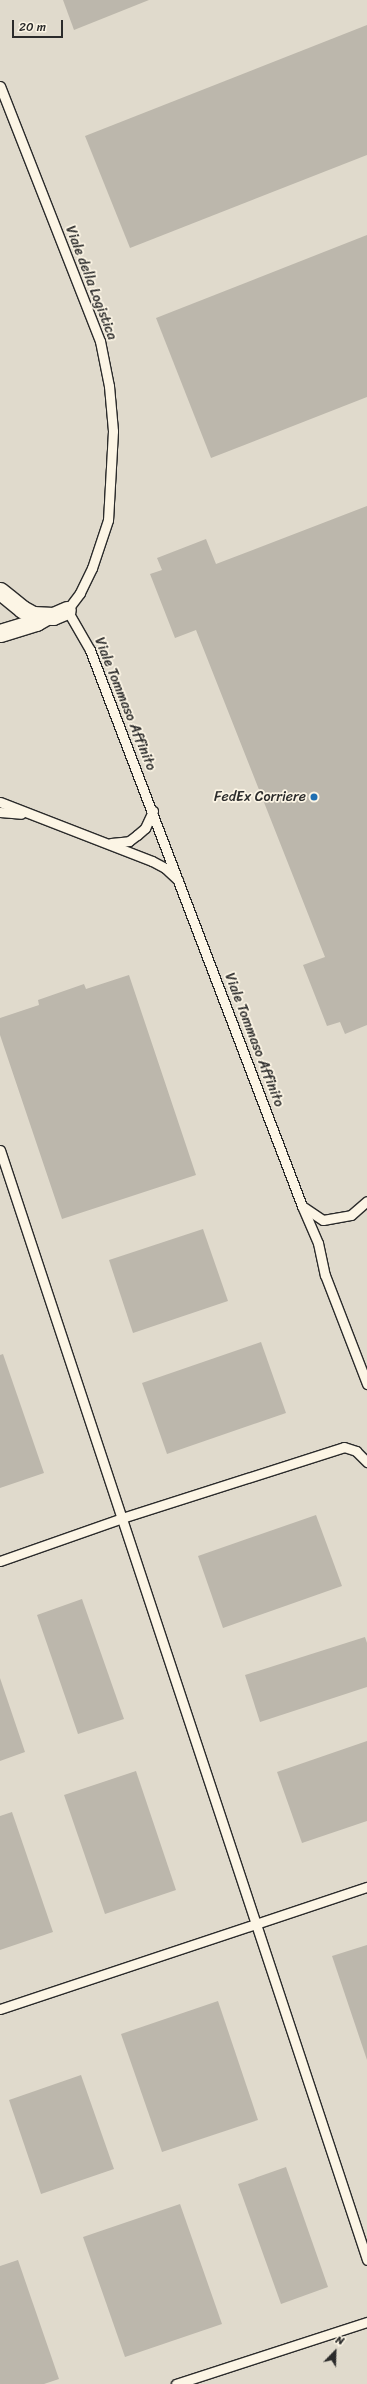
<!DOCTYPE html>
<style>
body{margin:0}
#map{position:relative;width:367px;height:2384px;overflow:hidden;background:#efe9da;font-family:Sriracha,sans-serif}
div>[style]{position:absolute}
.built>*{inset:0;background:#e0dacc}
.building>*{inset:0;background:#bcb7ac}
.roads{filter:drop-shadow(1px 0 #2b2b2b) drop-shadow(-1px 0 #2b2b2b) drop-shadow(0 1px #2b2b2b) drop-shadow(0 -1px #2b2b2b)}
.lane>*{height:9px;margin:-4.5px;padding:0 4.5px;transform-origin:4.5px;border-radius:4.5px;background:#fcf5e5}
.street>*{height:17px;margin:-8.5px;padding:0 8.5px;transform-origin:8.5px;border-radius:8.5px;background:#fcf5e5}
.dots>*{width:11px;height:11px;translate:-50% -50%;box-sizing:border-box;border:2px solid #fcf5e5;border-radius:50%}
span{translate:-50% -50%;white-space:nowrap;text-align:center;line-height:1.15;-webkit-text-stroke:3.5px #fcf5e5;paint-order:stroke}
.street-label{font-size:14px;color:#2b2b2b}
.poi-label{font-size:14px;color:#2b2b2b}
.right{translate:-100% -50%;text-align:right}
.north{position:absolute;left:315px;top:2332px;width:40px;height:40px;-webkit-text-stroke:3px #fcf5e5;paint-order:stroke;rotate:23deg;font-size:11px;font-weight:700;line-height:16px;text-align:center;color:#2b2b2b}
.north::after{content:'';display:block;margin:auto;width:14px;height:18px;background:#2b2b2b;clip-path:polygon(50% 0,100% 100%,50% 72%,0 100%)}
.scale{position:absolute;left:12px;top:20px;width:51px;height:18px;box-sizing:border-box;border:2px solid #2b2b2b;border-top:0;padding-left:5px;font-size:12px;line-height:14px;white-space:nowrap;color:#2b2b2b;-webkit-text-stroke:3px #fcf5e5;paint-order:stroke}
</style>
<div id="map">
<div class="built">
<div style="clip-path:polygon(0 0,367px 0,367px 2384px,0 2384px)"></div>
</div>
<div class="building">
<div style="clip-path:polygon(63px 0,149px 0,74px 30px)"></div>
<div style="clip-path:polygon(367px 25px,367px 155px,130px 248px,85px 136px)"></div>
<div style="clip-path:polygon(367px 235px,367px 397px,211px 458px,156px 318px)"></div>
<div style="clip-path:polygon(367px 506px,367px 1025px,345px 1034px,340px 1022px,327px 1026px,303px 965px,325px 957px,196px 630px,175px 638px,150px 574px,162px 570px,157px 558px,206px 539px,216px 564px)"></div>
<div style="clip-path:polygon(129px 975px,196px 1175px,62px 1219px,0 1035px,0 1018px,39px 1005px,38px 1000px,84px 984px,86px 989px)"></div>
<div style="clip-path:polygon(203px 1229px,228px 1301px,133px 1333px,109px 1260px)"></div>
<div style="clip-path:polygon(261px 1342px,286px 1413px,167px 1454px,142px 1383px)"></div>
<div style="clip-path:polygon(3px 1354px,44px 1473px,0 1488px,0 1355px)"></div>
<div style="clip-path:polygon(316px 1515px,342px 1586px,223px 1628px,198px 1556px)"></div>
<div style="clip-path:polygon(82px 1599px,124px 1719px,78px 1734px,37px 1615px)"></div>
<div style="clip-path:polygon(365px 1637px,367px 1643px,367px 1687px,260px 1722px,245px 1675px)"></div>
<div style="clip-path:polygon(0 1678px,25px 1752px,0 1761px)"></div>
<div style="clip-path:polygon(367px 1741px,367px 1821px,302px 1843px,277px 1772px)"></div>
<div style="clip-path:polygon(136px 1771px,176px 1890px,105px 1914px,64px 1795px)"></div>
<div style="clip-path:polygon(12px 1812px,53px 1932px,0 1950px,0 1816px)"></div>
<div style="clip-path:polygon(367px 1945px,367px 2060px,332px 1956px)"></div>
<div style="clip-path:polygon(218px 2001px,258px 2120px,162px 2152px,121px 2034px)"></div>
<div style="clip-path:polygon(81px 2075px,114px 2169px,41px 2194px,9px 2100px)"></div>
<div style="clip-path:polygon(286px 2167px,328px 2287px,281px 2304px,238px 2184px)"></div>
<div style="clip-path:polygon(180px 2204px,222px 2324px,125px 2357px,83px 2237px)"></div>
<div style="clip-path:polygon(18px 2260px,59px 2379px,44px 2384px,0 2384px,0 2266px)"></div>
</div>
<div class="roads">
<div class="lane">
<div style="left:0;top:86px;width:274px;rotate:68.6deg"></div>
<div style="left:100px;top:341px;width:46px;rotate:78.7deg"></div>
<div style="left:109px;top:386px;width:45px;rotate:84.9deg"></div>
<div style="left:113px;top:431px;width:89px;rotate:93.2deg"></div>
<div style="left:108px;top:520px;width:51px;rotate:108.4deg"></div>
<div style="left:92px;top:568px;width:28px;rotate:116deg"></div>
<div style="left:80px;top:593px;width:21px;rotate:127deg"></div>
<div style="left:67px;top:610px;width:46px;rotate:60.1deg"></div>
<div style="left:90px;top:650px;width:595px;rotate:69.13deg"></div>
<div style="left:302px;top:1206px;width:25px;rotate:34deg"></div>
<div style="left:323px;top:1220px;width:28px;rotate:-10deg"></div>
<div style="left:351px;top:1215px;width:21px;rotate:-41deg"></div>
<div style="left:0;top:802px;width:163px;rotate:21.2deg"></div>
<div style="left:152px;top:861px;width:15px;rotate:28deg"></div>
<div style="left:165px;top:868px;width:18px;rotate:43deg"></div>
<div style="left:0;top:812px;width:21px;rotate:5deg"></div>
<div style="left:111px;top:843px;width:18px;rotate:-6deg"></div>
<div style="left:129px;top:841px;width:10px;rotate:-37deg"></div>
<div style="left:137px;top:835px;width:11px;rotate:-41deg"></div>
<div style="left:145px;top:828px;width:19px;rotate:-65deg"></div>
<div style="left:0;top:1150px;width:1169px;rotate:71.7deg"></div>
<div style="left:302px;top:1206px;width:40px;rotate:66.6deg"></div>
<div style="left:318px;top:1243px;width:33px;rotate:78deg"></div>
<div style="left:325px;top:1275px;width:117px;rotate:68.9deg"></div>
<div style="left:0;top:1561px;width:129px;rotate:-19.4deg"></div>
<div style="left:122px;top:1518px;width:233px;rotate:-17.7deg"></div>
<div style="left:344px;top:1447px;width:13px;rotate:18deg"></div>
<div style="left:356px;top:1451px;width:16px;rotate:45deg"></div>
<div style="left:0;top:2009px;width:387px;rotate:-18.4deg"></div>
<div style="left:176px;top:2384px;width:201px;rotate:-18deg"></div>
</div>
<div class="street">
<div style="left:0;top:591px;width:28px;rotate:39deg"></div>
<div style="left:22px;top:609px;width:13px;rotate:29deg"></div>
<div style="left:33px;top:615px;width:20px;rotate:3deg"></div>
<div style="left:53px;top:616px;width:15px;rotate:-23deg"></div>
<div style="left:0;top:633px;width:38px;rotate:-17deg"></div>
<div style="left:36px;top:622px;width:10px;rotate:-29deg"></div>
</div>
</div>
<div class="dots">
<div style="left:314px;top:797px;background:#1f6fb2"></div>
</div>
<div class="street-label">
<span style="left:91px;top:283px;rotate:69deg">Viale della Logistica</span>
<span style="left:125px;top:704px;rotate:68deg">Viale Tommaso Affinito</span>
<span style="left:254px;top:1040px;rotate:69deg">Viale Tommaso Affinito</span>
</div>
<div class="poi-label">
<span class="right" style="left:306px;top:797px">FedEx Corriere</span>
</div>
<div class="north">N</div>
<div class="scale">20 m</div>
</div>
